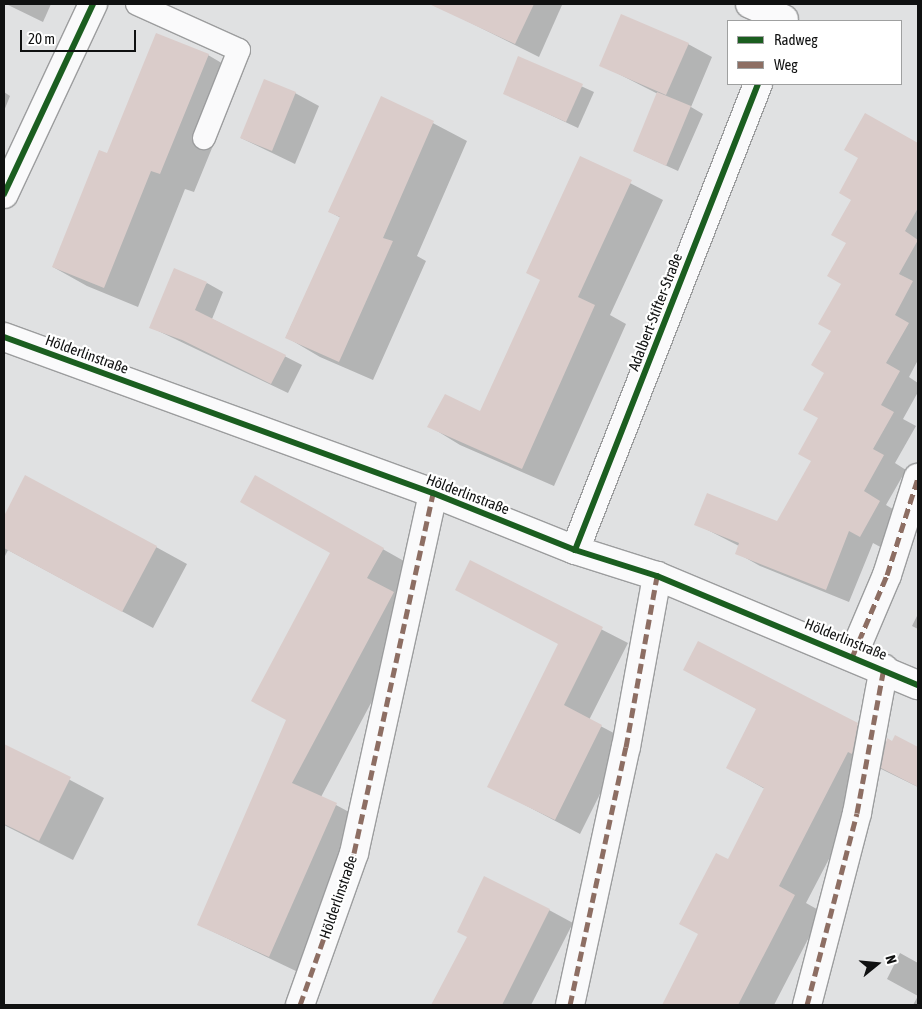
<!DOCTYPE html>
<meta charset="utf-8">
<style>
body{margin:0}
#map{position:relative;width:922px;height:1009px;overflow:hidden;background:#e0e1e2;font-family:"Asap Condensed",sans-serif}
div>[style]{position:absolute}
.shadow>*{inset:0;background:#0003}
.building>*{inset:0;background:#daccca}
.roads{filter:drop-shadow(1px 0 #9c9d9e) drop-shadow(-1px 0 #9c9d9e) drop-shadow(0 1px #9c9d9e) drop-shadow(0 -1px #9c9d9e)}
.service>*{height:22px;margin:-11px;padding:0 11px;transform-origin:11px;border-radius:11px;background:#fafafb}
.minor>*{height:28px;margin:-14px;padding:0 14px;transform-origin:14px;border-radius:14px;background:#fafafb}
.quiet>*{height:5px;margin-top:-2.5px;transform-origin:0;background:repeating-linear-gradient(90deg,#8d6e63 0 10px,transparent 0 15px)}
.cycleway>*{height:6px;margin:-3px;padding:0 3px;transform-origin:3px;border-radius:3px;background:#1b5e20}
span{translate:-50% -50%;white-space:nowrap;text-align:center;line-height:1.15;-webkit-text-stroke:4.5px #fff;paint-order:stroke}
.street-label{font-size:15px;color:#101111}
.frame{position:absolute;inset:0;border:5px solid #101111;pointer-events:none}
.legend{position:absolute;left:727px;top:20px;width:175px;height:65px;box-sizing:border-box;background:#fff;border:1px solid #9fa0a0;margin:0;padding:6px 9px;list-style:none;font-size:15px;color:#101111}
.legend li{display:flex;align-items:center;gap:10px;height:25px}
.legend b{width:25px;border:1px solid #9fa0a0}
.north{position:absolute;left:852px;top:939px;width:50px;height:50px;-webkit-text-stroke:4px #fff;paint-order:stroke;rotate:73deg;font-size:14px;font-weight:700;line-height:20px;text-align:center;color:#101111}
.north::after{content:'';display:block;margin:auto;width:18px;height:22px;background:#101111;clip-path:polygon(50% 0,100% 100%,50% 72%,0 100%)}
.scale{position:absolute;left:20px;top:30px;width:116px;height:22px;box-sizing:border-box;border:2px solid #101111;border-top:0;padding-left:6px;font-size:15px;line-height:18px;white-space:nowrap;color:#101111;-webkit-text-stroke:4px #fff;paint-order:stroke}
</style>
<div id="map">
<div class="shadow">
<div style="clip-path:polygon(6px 4px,51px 4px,43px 22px)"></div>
<div style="clip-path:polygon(457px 4px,560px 4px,562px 5px,539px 57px,453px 14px)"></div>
<div style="clip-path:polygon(688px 44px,712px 57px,691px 107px,703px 114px,678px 171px,634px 151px,658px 94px,601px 65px)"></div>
<div style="clip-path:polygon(208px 55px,242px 75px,194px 192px,185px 189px,138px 307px,87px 286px,53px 267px,108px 154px)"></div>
<div style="clip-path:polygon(519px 58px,594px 92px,578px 128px,504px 93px)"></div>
<div style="clip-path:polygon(4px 92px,10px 96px,4px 111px)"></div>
<div style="clip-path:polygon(295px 93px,319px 106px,295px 164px,241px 138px)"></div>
<div style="clip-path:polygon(408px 110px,467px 141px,417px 256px,426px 261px,373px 380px,320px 357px,286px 337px,341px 218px,330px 212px)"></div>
<div style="clip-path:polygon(865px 114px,918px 145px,918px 360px,909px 377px,918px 383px,918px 392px,903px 419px,916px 426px,895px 463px,906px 470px,886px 505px,903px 515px,884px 549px,873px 543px,849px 602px,760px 566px,737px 553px,739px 546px,696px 524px,777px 523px,812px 461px,842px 284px)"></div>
<div style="clip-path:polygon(581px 158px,663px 200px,610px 315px,626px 324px,554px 486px,460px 445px,429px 426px,480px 413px,542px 280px)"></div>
<div style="clip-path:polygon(207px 283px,223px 292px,212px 319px,302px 365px,288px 393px,150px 327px)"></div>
<div style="clip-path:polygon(255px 477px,411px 565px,395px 595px,421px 609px,321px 797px,364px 820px,298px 972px,199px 925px,287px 720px,331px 552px)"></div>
<div style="clip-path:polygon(4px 517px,156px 547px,187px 564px,153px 628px,8px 550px,4px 558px)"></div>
<div style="clip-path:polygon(470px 562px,628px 643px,589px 720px,627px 740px,580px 834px,489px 786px,560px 644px)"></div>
<div style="clip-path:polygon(918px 614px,918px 629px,912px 626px)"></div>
<div style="clip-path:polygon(685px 670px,857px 725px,887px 742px,892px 743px,895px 737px,918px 748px,918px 787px,877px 767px,806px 903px,822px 912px,774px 1005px,664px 1005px,699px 934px,728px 861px,765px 789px,728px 768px,757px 709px)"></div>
<div style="clip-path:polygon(4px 745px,104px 798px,73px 860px,4px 825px)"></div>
<div style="clip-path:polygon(549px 910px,573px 923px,531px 1005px,432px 1005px,468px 937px)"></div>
<div style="clip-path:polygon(900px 953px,918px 963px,918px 1005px,913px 1005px,918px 996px,887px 979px)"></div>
</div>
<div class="building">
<div style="clip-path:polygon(429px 4px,534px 4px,515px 44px)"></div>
<div style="clip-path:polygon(621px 14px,689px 43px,666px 95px,599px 66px)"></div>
<div style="clip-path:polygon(156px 33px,209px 54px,160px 174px,151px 171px,104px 288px,52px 267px,99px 150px,107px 153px)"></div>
<div style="clip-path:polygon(518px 56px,583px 84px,566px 122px,503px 94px)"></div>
<div style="clip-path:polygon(264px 79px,296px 92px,272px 151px,240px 138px)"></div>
<div style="clip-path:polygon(657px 92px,691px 106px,666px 166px,633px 151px)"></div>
<div style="clip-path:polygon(381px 96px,434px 121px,383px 238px,393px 241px,339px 362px,285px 338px,340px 217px,328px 212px)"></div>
<div style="clip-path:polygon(865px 113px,918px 143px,918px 208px,905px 231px,918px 240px,899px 274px,913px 281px,895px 315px,909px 323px,886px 363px,900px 371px,881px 405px,894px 412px,873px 449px,884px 455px,864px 491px,880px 501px,860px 537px,849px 531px,826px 590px,735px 554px,739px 543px,694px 525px,707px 493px,777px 521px,811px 461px,798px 454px,818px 418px,803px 410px,824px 373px,811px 365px,831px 331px,818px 324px,841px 284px,827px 276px,846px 243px,831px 235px,851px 200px,839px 193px,858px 158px,844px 150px)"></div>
<div style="clip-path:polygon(580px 156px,632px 180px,578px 297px,595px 305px,522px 469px,427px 427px,445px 394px,480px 411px,540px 280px,526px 273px)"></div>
<div style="clip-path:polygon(174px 268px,207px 282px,195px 310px,286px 355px,271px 384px,182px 340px,149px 328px)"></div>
<div style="clip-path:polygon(25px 475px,157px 546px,122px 612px,4px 548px,4px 516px)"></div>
<div style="clip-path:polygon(255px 475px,384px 548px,367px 578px,394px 592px,292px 783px,337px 803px,269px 957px,197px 925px,286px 720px,251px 701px,330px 553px,240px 502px)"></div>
<div style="clip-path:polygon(470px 560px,603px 627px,564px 705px,602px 725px,555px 820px,487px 787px,558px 644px,455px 590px)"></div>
<div style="clip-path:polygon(698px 641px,858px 723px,852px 754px,848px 752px,779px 886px,795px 895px,738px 1005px,662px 1005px,698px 934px,679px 924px,716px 853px,728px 859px,764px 788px,726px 768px,756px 709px,683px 670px)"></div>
<div style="clip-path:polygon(895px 735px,918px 747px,918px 787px,881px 768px,887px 738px,892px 741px)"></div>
<div style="clip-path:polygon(4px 744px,71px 777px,39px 841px,4px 824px)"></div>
<div style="clip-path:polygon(484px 876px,550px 909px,502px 1005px,431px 1005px,467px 937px,457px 932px)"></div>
</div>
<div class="roads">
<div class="service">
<div style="left:137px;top:4px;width:112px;rotate:24.3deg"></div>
<div style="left:239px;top:50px;width:95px;rotate:111.7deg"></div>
</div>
<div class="minor">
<div style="left:750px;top:4px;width:37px;rotate:24deg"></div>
<div style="left:4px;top:194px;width:210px;rotate:-64.9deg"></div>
<div style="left:4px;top:337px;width:456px;rotate:20deg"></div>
<div style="left:433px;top:493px;width:153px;rotate:21.9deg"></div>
<div style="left:575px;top:550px;width:86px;rotate:17.6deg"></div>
<div style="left:657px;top:576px;width:283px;rotate:22.7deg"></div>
<div style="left:575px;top:550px;width:501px;rotate:-68.56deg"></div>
<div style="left:853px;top:655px;width:87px;rotate:-67deg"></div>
<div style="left:887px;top:575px;width:102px;rotate:-72.3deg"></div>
<div style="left:300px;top:1005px;width:161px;rotate:-70.4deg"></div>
<div style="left:354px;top:853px;width:369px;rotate:-77.6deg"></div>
<div style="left:570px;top:1005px;width:264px;rotate:-77.8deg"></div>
<div style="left:626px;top:747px;width:174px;rotate:-79.7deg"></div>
<div style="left:807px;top:1005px;width:198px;rotate:-75.4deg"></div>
<div style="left:857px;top:813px;width:147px;rotate:-79.5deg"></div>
</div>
</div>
<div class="quiet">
<div style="left:853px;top:655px;width:87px;rotate:-67deg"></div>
<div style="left:887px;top:575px;width:102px;rotate:-72.3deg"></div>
<div style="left:300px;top:1005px;width:161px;rotate:-70.4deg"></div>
<div style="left:354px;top:853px;width:369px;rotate:-77.6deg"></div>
<div style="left:570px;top:1005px;width:264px;rotate:-77.8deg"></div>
<div style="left:626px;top:747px;width:174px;rotate:-79.7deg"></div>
<div style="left:807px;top:1005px;width:198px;rotate:-75.4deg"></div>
<div style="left:857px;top:813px;width:147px;rotate:-79.5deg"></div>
</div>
<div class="cycleway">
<div style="left:4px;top:194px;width:210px;rotate:-64.9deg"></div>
<div style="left:4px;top:337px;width:456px;rotate:20deg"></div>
<div style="left:433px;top:493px;width:153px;rotate:21.9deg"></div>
<div style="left:575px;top:550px;width:86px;rotate:17.6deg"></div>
<div style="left:657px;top:576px;width:283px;rotate:22.7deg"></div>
<div style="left:575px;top:550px;width:501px;rotate:-68.56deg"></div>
</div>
<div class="street-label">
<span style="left:655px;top:312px;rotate:-69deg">Adalbert-Stifter-Straße</span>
<span style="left:87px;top:354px;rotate:20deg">Hölderlinstraße</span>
<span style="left:468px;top:494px;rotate:21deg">Hölderlinstraße</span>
<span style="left:846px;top:639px;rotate:22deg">Hölderlinstraße</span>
<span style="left:338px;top:897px;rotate:-71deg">Hölderlinstraße</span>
</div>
<div class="frame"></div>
<ul class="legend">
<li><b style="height:6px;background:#1b5e20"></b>Radweg</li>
<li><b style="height:6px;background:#8d6e63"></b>Weg</li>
</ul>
<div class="north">N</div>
<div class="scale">20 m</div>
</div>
